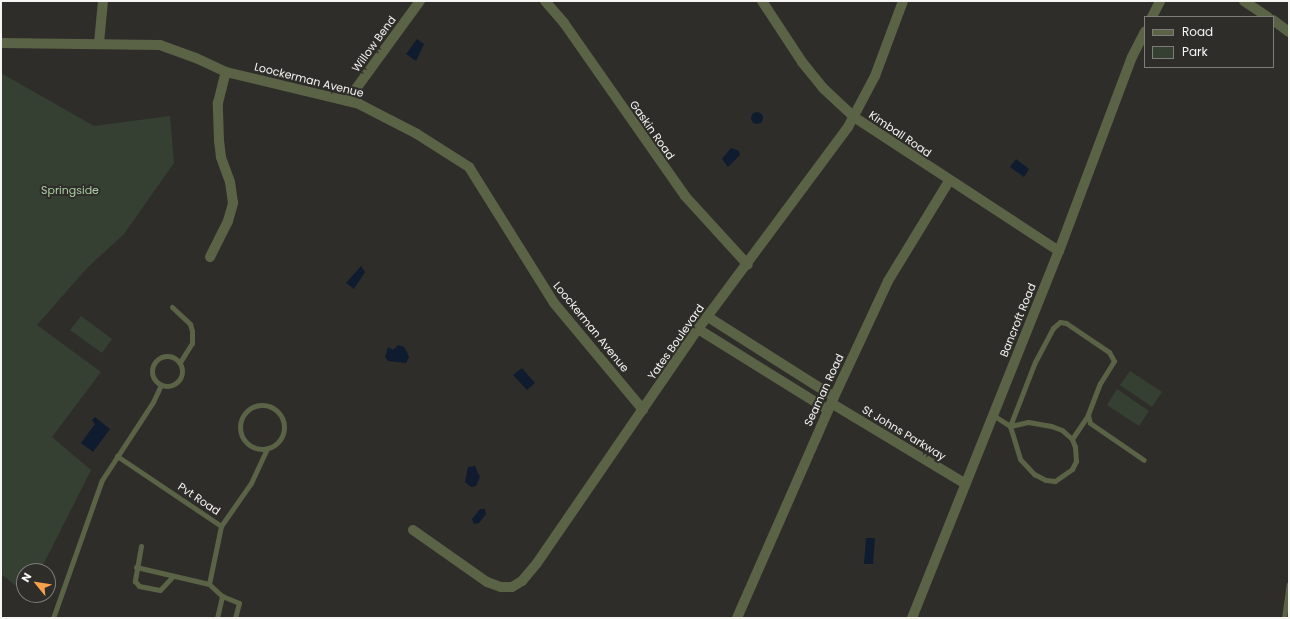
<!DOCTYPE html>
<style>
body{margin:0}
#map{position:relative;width:1290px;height:619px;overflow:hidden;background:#2e2d2a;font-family:Poppins,sans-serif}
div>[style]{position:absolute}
.green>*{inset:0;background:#354032}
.water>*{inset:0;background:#0f1c2f}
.round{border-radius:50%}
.lane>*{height:5px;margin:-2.5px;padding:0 2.5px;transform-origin:2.5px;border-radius:2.5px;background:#5b6346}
.lane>.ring{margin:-2.5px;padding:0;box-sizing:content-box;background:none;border:5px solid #5b6346;border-radius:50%}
.street>*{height:10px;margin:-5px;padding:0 5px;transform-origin:5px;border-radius:5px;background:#5b6346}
span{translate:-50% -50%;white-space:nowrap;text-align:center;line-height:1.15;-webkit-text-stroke:4px #2e2d2a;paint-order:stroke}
.street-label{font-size:11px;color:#f6f5f3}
.park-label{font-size:11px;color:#accfa3}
.frame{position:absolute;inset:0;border:2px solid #f6f5f3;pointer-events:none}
.legend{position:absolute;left:1144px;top:16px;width:130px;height:52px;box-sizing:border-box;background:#2e2d2a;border:1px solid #7e7d7a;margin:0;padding:5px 7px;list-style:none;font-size:12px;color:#f6f5f3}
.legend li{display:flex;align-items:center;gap:8px;height:20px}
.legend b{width:20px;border:1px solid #7e7d7a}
.north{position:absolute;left:16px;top:563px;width:40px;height:40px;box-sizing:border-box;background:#2e2d2a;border:1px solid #7e7d7a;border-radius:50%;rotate:300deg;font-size:11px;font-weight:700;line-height:16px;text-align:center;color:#f6f5f3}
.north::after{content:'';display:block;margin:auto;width:14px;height:18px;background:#f7a149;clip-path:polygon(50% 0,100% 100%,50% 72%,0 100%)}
</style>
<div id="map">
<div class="green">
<div style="clip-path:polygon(1px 73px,94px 126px,170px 116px,174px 163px,124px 234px,88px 267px,37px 325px,101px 372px,52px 437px,91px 470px,40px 571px,24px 571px,24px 592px,1px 574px)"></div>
<div style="clip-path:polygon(81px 316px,112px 339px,102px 353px,70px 330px)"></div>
<div style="clip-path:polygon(1130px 371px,1162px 392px,1152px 407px,1120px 385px)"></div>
<div style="clip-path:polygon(1117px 389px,1149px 411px,1139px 426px,1107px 405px)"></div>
</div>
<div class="water">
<div style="clip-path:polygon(417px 39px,424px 44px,416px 61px,406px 54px)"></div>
<div class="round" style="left:751px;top:112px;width:12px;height:12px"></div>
<div style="clip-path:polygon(731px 148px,739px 151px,740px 155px,728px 167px,722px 159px)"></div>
<div style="clip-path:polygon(1016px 159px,1029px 169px,1024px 177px,1010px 167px)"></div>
<div style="clip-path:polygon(361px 266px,365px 272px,354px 289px,346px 283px)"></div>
<div style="clip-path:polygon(398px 345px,404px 347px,407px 352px,409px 357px,406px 363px,388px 361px,385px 357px,388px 347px,393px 350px)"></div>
<div style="clip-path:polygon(522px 368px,535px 383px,527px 390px,513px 375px)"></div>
<div style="clip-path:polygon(95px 417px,110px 429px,93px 452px,81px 443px,95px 424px,92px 420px)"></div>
<div style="clip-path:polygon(475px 466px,480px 477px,476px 486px,471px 487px,465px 482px,468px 467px)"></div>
<div style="clip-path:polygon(480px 509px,485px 509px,486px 514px,479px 523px,474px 524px,472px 519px)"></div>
<div style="clip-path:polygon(866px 538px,875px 538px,873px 564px,864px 564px)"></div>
</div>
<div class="lane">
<div style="left:172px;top:307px;width:25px;rotate:43deg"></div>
<div style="left:190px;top:324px;width:7px;rotate:74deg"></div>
<div style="left:192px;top:331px;width:12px;rotate:90deg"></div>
<div style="left:192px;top:343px;width:22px;rotate:122deg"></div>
<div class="ring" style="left:152px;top:356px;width:25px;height:25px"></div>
<div class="ring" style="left:240px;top:405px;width:39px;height:39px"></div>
<div style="left:993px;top:415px;width:20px;rotate:33deg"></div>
<div style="left:1010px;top:426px;width:34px;rotate:73deg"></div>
<div style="left:1020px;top:459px;width:21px;rotate:47deg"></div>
<div style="left:1034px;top:474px;width:13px;rotate:27deg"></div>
<div style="left:1046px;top:480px;width:9px;rotate:6deg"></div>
<div style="left:1055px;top:481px;width:21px;rotate:-35deg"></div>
<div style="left:1072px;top:469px;width:9px;rotate:-63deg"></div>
<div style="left:1076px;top:461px;width:14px;rotate:-94deg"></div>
<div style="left:1075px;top:447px;width:9px;rotate:-111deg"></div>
<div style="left:1072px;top:439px;width:13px;rotate:-138deg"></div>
<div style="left:1062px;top:430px;width:12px;rotate:-160deg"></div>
<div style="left:1051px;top:426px;width:23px;rotate:-170deg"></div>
<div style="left:1028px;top:422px;width:18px;rotate:167deg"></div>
<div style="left:1010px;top:426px;width:69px;rotate:-68.7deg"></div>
<div style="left:1035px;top:362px;width:38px;rotate:-62deg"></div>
<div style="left:1053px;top:328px;width:9px;rotate:-41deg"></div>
<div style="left:1060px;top:322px;width:6px;rotate:9deg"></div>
<div style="left:1066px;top:323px;width:52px;rotate:34deg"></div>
<div style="left:1109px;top:352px;width:10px;rotate:61deg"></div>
<div style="left:1114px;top:361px;width:26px;rotate:122deg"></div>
<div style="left:1100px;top:383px;width:34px;rotate:111deg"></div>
<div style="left:1088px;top:415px;width:8px;rotate:76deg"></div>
<div style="left:1090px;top:423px;width:65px;rotate:34.4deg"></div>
<div style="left:1072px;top:439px;width:29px;rotate:-56deg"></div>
<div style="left:117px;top:456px;width:125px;rotate:33.9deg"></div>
<div style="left:141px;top:546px;width:36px;rotate:100deg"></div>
<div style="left:135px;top:581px;width:6px;rotate:51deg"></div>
<div style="left:139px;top:586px;width:21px;rotate:11deg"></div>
<div style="left:160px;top:590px;width:18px;rotate:-47deg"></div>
<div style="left:136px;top:567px;width:75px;rotate:13.1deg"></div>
<div style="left:209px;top:584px;width:59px;rotate:-78.3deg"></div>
<div style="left:221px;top:526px;width:52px;rotate:-55.1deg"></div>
<div style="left:251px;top:483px;width:38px;rotate:-65deg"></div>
<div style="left:209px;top:584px;width:18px;rotate:43deg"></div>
<div style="left:222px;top:596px;width:18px;rotate:22deg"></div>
<div style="left:239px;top:603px;width:16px;rotate:105deg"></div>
<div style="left:53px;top:618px;width:146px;rotate:-70.5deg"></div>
<div style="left:102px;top:480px;width:93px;rotate:-56.8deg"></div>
<div style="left:153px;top:402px;width:19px;rotate:-65deg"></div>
<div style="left:217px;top:618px;width:23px;rotate:-77deg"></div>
<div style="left:1284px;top:618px;width:34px;rotate:-82deg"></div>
</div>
<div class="street">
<div style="left:545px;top:1px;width:29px;rotate:49deg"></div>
<div style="left:564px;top:23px;width:211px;rotate:55deg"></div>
<div style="left:685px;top:196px;width:93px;rotate:47.6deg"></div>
<div style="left:762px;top:1px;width:73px;rotate:56.7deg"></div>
<div style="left:802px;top:62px;width:33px;rotate:51deg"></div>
<div style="left:823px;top:88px;width:42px;rotate:43.1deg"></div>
<div style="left:854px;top:117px;width:245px;rotate:33.2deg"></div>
<div style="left:1244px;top:1px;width:29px;rotate:34deg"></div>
<div style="left:1152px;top:17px;width:18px;rotate:-63deg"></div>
<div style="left:1273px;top:20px;width:20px;rotate:37deg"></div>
<div style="left:1px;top:43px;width:159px;rotate:0.7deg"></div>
<div style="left:160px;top:45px;width:38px;rotate:20deg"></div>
<div style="left:196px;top:58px;width:33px;rotate:25deg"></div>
<div style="left:226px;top:72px;width:137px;rotate:13.5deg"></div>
<div style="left:359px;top:104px;width:65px;rotate:27.3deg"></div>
<div style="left:417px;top:134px;width:62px;rotate:32.4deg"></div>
<div style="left:469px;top:167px;width:160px;rotate:58deg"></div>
<div style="left:554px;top:303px;width:139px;rotate:50.2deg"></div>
<div style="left:99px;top:43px;width:42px;rotate:-84.6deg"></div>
<div style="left:347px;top:101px;width:124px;rotate:-53.9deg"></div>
<div style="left:210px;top:257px;width:40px;rotate:-63.4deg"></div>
<div style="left:228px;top:221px;width:19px;rotate:-74deg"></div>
<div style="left:233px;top:203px;width:21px;rotate:-98deg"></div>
<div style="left:230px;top:182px;width:27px;rotate:-110deg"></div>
<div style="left:221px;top:157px;width:17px;rotate:-97deg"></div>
<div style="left:219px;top:140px;width:37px;rotate:-92deg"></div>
<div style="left:218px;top:103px;width:32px;rotate:-76deg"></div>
<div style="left:708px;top:317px;width:149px;rotate:32.4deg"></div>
<div style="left:698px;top:329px;width:153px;rotate:31.9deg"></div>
<div style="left:831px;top:403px;width:157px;rotate:31deg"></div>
<div style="left:413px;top:530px;width:90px;rotate:35.1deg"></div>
<div style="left:487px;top:582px;width:15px;rotate:20deg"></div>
<div style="left:501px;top:587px;width:11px"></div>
<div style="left:512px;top:587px;width:12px;rotate:-31deg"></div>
<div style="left:522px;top:581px;width:23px;rotate:-50deg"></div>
<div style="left:537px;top:563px;width:284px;rotate:-55.5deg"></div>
<div style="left:698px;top:329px;width:252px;rotate:-53.4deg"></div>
<div style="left:848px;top:127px;width:58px;rotate:-62.1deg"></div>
<div style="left:875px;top:76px;width:80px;rotate:-69.5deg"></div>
<div style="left:737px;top:618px;width:241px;rotate:-66.3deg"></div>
<div style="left:834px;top:397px;width:128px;rotate:-65deg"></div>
<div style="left:888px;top:281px;width:117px;rotate:-58.6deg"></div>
<div style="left:912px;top:618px;width:395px;rotate:-68.2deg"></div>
<div style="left:1059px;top:251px;width:207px;rotate:-69.4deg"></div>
<div style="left:1132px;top:57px;width:29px;rotate:-63deg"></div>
</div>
<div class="street-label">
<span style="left:374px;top:44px;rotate:-54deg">Willow Bend</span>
<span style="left:309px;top:80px;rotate:14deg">Loockerman Avenue</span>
<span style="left:652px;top:130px;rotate:55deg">Gaskin Road</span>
<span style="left:900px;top:134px;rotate:34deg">Kimball Road</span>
<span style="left:1018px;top:320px;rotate:-68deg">Bancroft Road</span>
<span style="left:591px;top:327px;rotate:51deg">Loockerman Avenue</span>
<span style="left:676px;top:342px;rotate:-55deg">Yates Boulevard</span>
<span style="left:824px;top:390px;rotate:-65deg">Seaman Road</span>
<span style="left:904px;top:433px;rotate:31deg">St Johns Parkway</span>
<span style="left:199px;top:499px;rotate:34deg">Pvt Road</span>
</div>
<div class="park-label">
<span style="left:70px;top:190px">Springside</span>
</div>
<div class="frame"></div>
<ul class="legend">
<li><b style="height:5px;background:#5b6346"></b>Road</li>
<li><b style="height:11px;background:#354032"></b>Park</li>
</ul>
<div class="north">N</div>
</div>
